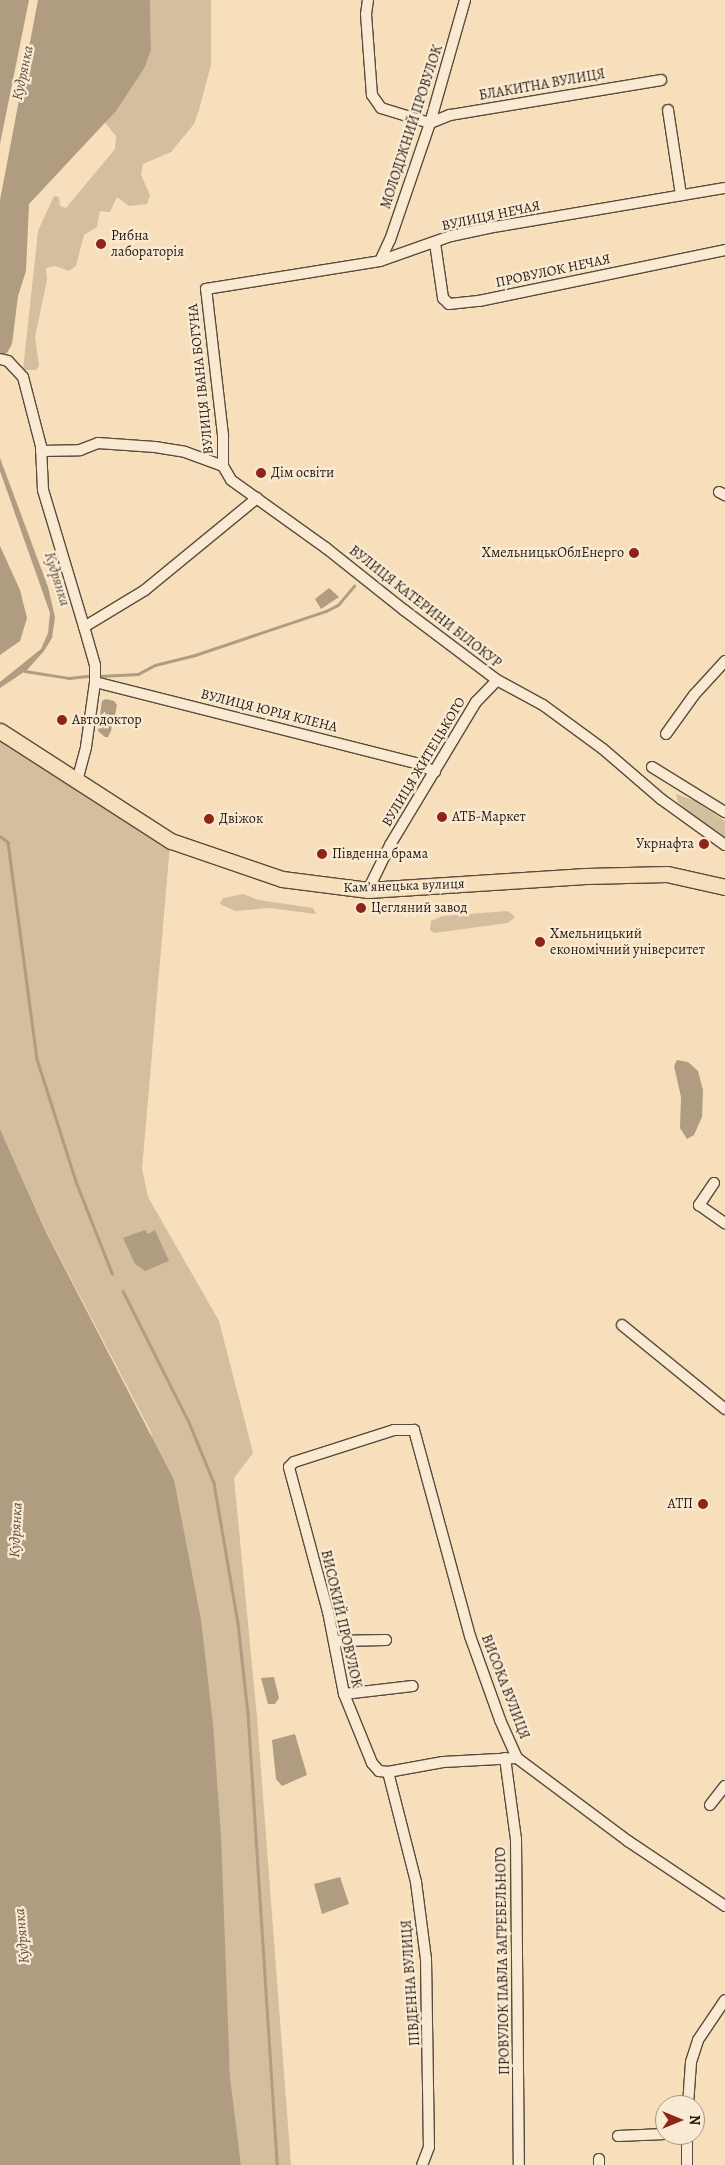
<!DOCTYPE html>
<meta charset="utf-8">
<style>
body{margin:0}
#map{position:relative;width:725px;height:2165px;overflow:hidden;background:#f7dfbb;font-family:Alegreya,serif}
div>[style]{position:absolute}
.green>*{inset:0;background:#d3be9e}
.water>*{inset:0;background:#af9c81}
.stream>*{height:2.5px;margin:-1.25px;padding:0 1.25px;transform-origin:1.25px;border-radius:1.25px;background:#af9c81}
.roads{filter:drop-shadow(1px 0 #584c3c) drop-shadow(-1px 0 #584c3c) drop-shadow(0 1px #584c3c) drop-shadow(0 -1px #584c3c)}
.street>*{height:10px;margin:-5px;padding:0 5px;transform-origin:5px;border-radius:5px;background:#faead3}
.primary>*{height:15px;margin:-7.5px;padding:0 7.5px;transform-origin:7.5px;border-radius:7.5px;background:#f7dfbb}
.dots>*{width:14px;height:14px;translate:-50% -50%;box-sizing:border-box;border:2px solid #faead3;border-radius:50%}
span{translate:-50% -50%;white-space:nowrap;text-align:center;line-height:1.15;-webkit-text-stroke:4.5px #faead3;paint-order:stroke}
.street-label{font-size:14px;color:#231b11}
.poi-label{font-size:14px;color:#231b11}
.left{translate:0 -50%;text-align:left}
.right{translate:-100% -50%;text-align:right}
.water-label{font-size:15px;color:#5b4f3e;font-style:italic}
.north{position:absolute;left:655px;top:2095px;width:50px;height:50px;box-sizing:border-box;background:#faead3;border:1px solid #a49785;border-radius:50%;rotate:90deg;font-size:14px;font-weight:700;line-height:20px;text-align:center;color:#231b11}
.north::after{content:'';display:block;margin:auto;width:18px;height:22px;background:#8f2418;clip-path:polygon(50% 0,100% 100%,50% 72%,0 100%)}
</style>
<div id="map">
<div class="green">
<div style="clip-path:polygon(150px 0,211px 0,211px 65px,199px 110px,194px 124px,171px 152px,143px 164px,141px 175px,150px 195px,147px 204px,129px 206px,117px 197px,110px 212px,100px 211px,97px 227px,84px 235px,76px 266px,69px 271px,55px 266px,46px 268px,47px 280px,35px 337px,39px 366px,36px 370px,23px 370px,38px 231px,54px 196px,59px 197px,60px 206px,66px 208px,115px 149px,116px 136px,105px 123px,145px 67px,151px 50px)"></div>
<div style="clip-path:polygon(0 736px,170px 845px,142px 1169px,148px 1197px,219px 1321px,253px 1453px,234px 1478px,257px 1717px,291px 2165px,241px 2165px,230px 2076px,218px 1799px,151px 1432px,46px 1231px,0 1129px)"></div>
<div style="clip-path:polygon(676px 794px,695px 801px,725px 821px,725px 845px,678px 802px)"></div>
<div style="clip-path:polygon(243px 894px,259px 900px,313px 908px,316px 914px,269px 908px,235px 911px,220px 904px,223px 898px)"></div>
<div style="clip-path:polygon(508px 911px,515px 917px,508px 923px,434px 933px,430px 930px,431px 921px,443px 916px)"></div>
</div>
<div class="water">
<div style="clip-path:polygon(0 0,29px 0,0 144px)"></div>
<div style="clip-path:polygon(38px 0,150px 0,151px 50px,145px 67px,116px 111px,29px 204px,26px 271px,18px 296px,12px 344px,7px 353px,0 356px,0 200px)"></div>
<div style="clip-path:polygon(0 458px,48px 587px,55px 617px,52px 638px,44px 651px,27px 670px,0 688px,0 682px,41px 649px,48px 633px,50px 613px,0 471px)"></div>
<div style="clip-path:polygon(0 546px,20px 590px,27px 618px,20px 641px,0 655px)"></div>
<div style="clip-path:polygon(329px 588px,339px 597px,321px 609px,315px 599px)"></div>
<div style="clip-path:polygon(106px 699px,114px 701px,117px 705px,112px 729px,108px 737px,105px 737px,98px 731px,102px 701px)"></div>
<div style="clip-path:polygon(677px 1060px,688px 1062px,698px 1071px,703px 1090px,702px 1117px,694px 1135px,687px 1139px,680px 1128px,681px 1097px,674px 1066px)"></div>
<div style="clip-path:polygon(0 1129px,46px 1232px,174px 1480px,201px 1620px,213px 1724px,221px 1837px,230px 2076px,241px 2165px,0 2165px)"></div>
<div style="clip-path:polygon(145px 1230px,148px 1234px,155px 1230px,169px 1261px,145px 1271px,135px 1264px,123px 1238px)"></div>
<div style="clip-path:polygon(274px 1677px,279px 1698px,275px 1704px,268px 1704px,261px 1678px)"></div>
<div style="clip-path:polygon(295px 1734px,307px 1775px,282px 1786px,276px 1779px,272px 1740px)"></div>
<div style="clip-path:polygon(340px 1877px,349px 1904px,322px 1914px,314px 1884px)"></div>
</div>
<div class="stream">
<div style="left:25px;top:671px;width:45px;rotate:9deg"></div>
<div style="left:69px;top:678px;width:20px;rotate:-6deg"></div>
<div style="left:100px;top:676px;width:38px;rotate:-3deg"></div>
<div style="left:138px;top:674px;width:19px;rotate:-28deg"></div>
<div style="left:155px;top:665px;width:41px;rotate:-14deg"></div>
<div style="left:195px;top:655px;width:138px;rotate:-18.6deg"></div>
<div style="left:326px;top:611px;width:13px;rotate:-27deg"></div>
<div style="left:338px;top:605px;width:25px;rotate:-50deg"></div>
<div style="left:0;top:836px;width:10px;rotate:37deg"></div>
<div style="left:8px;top:842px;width:219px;rotate:82.4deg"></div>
<div style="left:37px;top:1059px;width:131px;rotate:72.3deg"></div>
<div style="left:77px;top:1184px;width:96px;rotate:68.5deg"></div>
<div style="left:123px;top:1291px;width:147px;rotate:63.3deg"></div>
<div style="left:189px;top:1422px;width:66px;rotate:67.7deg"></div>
<div style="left:214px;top:1483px;width:142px;rotate:80.3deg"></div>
<div style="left:238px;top:1623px;width:91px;rotate:83.7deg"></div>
<div style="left:248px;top:1713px;width:453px;rotate:86.3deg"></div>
</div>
<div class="roads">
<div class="street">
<div style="left:368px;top:0;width:14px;rotate:98deg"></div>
<div style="left:366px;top:14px;width:81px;rotate:85.8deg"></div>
<div style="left:372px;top:95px;width:16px;rotate:55deg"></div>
<div style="left:381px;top:108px;width:51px;rotate:17deg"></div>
<div style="left:430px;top:123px;width:22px;rotate:-22deg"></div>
<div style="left:450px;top:115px;width:214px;rotate:-9.4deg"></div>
<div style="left:668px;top:110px;width:86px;rotate:81.3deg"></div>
<div style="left:435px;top:243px;width:56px;rotate:81.7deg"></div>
<div style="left:443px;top:298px;width:8px;rotate:45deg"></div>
<div style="left:449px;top:304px;width:30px;rotate:-6deg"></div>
<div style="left:479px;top:301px;width:251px;rotate:-11.7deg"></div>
<div style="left:380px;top:261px;width:23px;rotate:-65deg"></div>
<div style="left:390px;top:240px;width:124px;rotate:-71.1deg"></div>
<div style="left:430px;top:123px;width:128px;rotate:-74.1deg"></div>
<div style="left:0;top:359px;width:8px;rotate:14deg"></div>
<div style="left:8px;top:361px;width:22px;rotate:47deg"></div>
<div style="left:23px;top:377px;width:71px;rotate:75.4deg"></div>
<div style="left:41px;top:446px;width:44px;rotate:87.4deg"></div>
<div style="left:43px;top:490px;width:143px;rotate:73.3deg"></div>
<div style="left:41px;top:451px;width:39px;rotate:-1deg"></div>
<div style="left:80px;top:450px;width:19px;rotate:-21deg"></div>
<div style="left:98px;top:443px;width:57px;rotate:4deg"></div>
<div style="left:155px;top:447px;width:30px;rotate:9deg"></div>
<div style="left:185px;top:452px;width:40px;rotate:20.2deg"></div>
<div style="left:223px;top:466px;width:16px;rotate:60deg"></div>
<div style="left:231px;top:480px;width:117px;rotate:35.6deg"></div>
<div style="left:326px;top:548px;width:100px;rotate:38.5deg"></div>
<div style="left:404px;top:610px;width:116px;rotate:37deg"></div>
<div style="left:497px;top:680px;width:52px;rotate:28.5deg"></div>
<div style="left:543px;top:705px;width:74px;rotate:36.3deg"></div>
<div style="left:603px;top:749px;width:77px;rotate:40.8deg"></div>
<div style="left:661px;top:799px;width:79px;rotate:35.7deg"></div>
<div style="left:223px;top:466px;width:31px;rotate:-90deg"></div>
<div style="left:223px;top:435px;width:147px;rotate:-96.6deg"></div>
<div style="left:206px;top:289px;width:176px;rotate:-9.1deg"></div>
<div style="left:380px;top:261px;width:75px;rotate:-19.4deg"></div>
<div style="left:451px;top:236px;width:38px;rotate:-12deg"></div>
<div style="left:488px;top:228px;width:240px;rotate:-9.6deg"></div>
<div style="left:719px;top:492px;width:7px;rotate:27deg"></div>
<div style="left:95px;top:682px;width:331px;rotate:14.2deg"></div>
<div style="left:416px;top:763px;width:21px;rotate:25deg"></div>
<div style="left:666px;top:734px;width:48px;rotate:-54.3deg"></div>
<div style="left:694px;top:695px;width:46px;rotate:-47.6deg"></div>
<div style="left:652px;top:767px;width:86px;rotate:31.7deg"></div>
<div style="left:77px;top:781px;width:35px;rotate:-75deg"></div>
<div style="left:86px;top:747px;width:66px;rotate:-82.1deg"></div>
<div style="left:95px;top:682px;width:17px;rotate:-90deg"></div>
<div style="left:95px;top:665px;width:40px;rotate:-106deg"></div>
<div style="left:84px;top:627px;width:71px;rotate:-31.2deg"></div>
<div style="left:145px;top:590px;width:145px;rotate:-39.4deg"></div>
<div style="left:368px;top:890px;width:50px;rotate:-63.9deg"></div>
<div style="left:390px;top:845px;width:167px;rotate:-59deg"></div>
<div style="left:476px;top:702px;width:30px;rotate:-46deg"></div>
<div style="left:714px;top:1183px;width:27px;rotate:124deg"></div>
<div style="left:699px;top:1205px;width:32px;rotate:35deg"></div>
<div style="left:622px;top:1325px;width:133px;rotate:39.2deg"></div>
<div style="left:334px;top:1641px;width:52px;rotate:-1.1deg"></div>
<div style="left:344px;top:1694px;width:69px;rotate:-6.6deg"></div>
<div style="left:505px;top:1758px;width:82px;rotate:82.3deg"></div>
<div style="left:516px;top:1839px;width:326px;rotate:89.5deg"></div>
<div style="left:517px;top:1758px;width:74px;rotate:176.9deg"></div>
<div style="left:443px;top:1762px;width:56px;rotate:169.7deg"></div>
<div style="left:388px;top:1772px;width:9px;rotate:-174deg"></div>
<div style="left:379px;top:1771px;width:11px;rotate:-131deg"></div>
<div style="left:372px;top:1763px;width:74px;rotate:-112.1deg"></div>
<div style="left:344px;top:1694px;width:84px;rotate:-101deg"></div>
<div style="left:328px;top:1612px;width:150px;rotate:-105.1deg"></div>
<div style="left:289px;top:1467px;width:7px;rotate:-45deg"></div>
<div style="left:294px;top:1462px;width:105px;rotate:-17.7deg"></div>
<div style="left:394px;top:1430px;width:20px"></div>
<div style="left:414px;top:1430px;width:213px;rotate:74.8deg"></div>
<div style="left:470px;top:1636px;width:89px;rotate:70.3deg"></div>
<div style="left:500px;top:1720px;width:42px;rotate:65.9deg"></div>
<div style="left:517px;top:1758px;width:139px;rotate:36.8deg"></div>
<div style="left:628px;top:1841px;width:117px;rotate:33.8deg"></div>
<div style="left:388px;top:1772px;width:114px;rotate:75.7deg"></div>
<div style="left:416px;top:1882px;width:78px;rotate:82.6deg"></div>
<div style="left:426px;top:1959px;width:188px;rotate:89.1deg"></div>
<div style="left:429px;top:2147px;width:19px;rotate:111deg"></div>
<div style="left:710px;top:1805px;width:24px;rotate:-52deg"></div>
<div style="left:688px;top:2105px;width:43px;rotate:-86deg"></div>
<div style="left:691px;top:2062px;width:23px;rotate:-72deg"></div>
<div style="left:698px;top:2040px;width:48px;rotate:-56deg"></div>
<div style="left:618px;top:2136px;width:47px;rotate:-2.4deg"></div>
<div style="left:599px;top:2165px;width:6px;rotate:-90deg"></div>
<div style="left:687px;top:2165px;width:30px;rotate:-90deg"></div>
</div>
<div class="primary">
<div style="left:0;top:731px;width:203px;rotate:32.8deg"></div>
<div style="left:171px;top:841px;width:117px;rotate:18.9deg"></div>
<div style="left:282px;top:879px;width:87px;rotate:7.3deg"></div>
<div style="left:368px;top:890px;width:218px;rotate:-3.7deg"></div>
<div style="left:586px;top:876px;width:81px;rotate:-1.4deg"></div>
<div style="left:667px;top:874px;width:59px;rotate:12.6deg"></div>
</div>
</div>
<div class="dots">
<div style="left:101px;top:244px;background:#8f2418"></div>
<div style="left:261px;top:473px;background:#8f2418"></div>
<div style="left:634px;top:553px;background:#8f2418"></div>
<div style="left:62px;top:720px;background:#8f2418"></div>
<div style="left:442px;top:817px;background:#8f2418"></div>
<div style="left:209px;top:819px;background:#8f2418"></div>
<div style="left:704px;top:844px;background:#8f2418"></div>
<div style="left:322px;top:854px;background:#8f2418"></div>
<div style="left:361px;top:908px;background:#8f2418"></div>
<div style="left:540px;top:942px;background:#8f2418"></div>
<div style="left:703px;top:1504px;background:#8f2418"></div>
</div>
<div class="street-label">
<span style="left:542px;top:85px;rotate:-10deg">БЛАКИТНА ВУЛИЦЯ</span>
<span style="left:412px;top:127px;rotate:-72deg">МОЛОДІЖНИЙ ПРОВУЛОК</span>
<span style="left:491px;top:216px;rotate:-12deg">ВУЛИЦЯ НЕЧАЯ</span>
<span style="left:553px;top:271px;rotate:-12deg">ПРОВУЛОК НЕЧАЯ</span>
<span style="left:201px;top:379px;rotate:-96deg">ВУЛИЦЯ ІВАНА БОГУНА</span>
<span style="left:425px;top:607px;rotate:38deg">ВУЛИЦЯ КАТЕРИНИ БІЛОКУР</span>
<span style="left:269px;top:711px;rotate:14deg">ВУЛИЦЯ ЮРІЯ КЛЕНА</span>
<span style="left:424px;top:762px;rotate:-59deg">ВУЛИЦЯ ЖИТЕЦЬКОГО</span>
<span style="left:404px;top:886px;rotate:-2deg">Камʼянецька вулиця</span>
<span style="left:341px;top:1619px;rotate:77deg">ВИСОКИЙ ПРОВУЛОК</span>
<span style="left:505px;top:1687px;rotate:69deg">ВИСОКА ВУЛИЦЯ</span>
<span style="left:503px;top:1961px;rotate:-91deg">ПРОВУЛОК ПАВЛА ЗАГРЕБЕЛЬНОГО</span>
<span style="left:411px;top:1983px;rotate:-94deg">ПІВДЕННА ВУЛИЦЯ</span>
</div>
<div class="poi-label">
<span class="left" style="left:111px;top:244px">Рибна<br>лабораторія</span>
<span class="left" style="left:271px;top:473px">Дім освіти</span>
<span class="right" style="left:624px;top:553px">ХмельницькОблЕнерго</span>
<span class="left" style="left:72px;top:720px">Автодоктор</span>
<span class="left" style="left:452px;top:817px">АТБ-Маркет</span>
<span class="left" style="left:219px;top:819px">Двіжок</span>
<span class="right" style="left:694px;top:844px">Укрнафта</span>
<span class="left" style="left:332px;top:854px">Південна брама</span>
<span class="left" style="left:371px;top:908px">Цегляний завод</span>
<span class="left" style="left:550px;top:942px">Хмельницький<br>економічний університет</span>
<span class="right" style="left:693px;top:1504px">АТП</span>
</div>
<div class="water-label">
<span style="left:23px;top:73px;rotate:-78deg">Кудрянка</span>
<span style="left:57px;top:579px;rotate:73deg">Кудрянка</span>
<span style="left:16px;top:1530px;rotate:-87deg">Кудрянка</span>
<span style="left:22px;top:1936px;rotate:-95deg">Кудрянка</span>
</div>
<div class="north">N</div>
</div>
